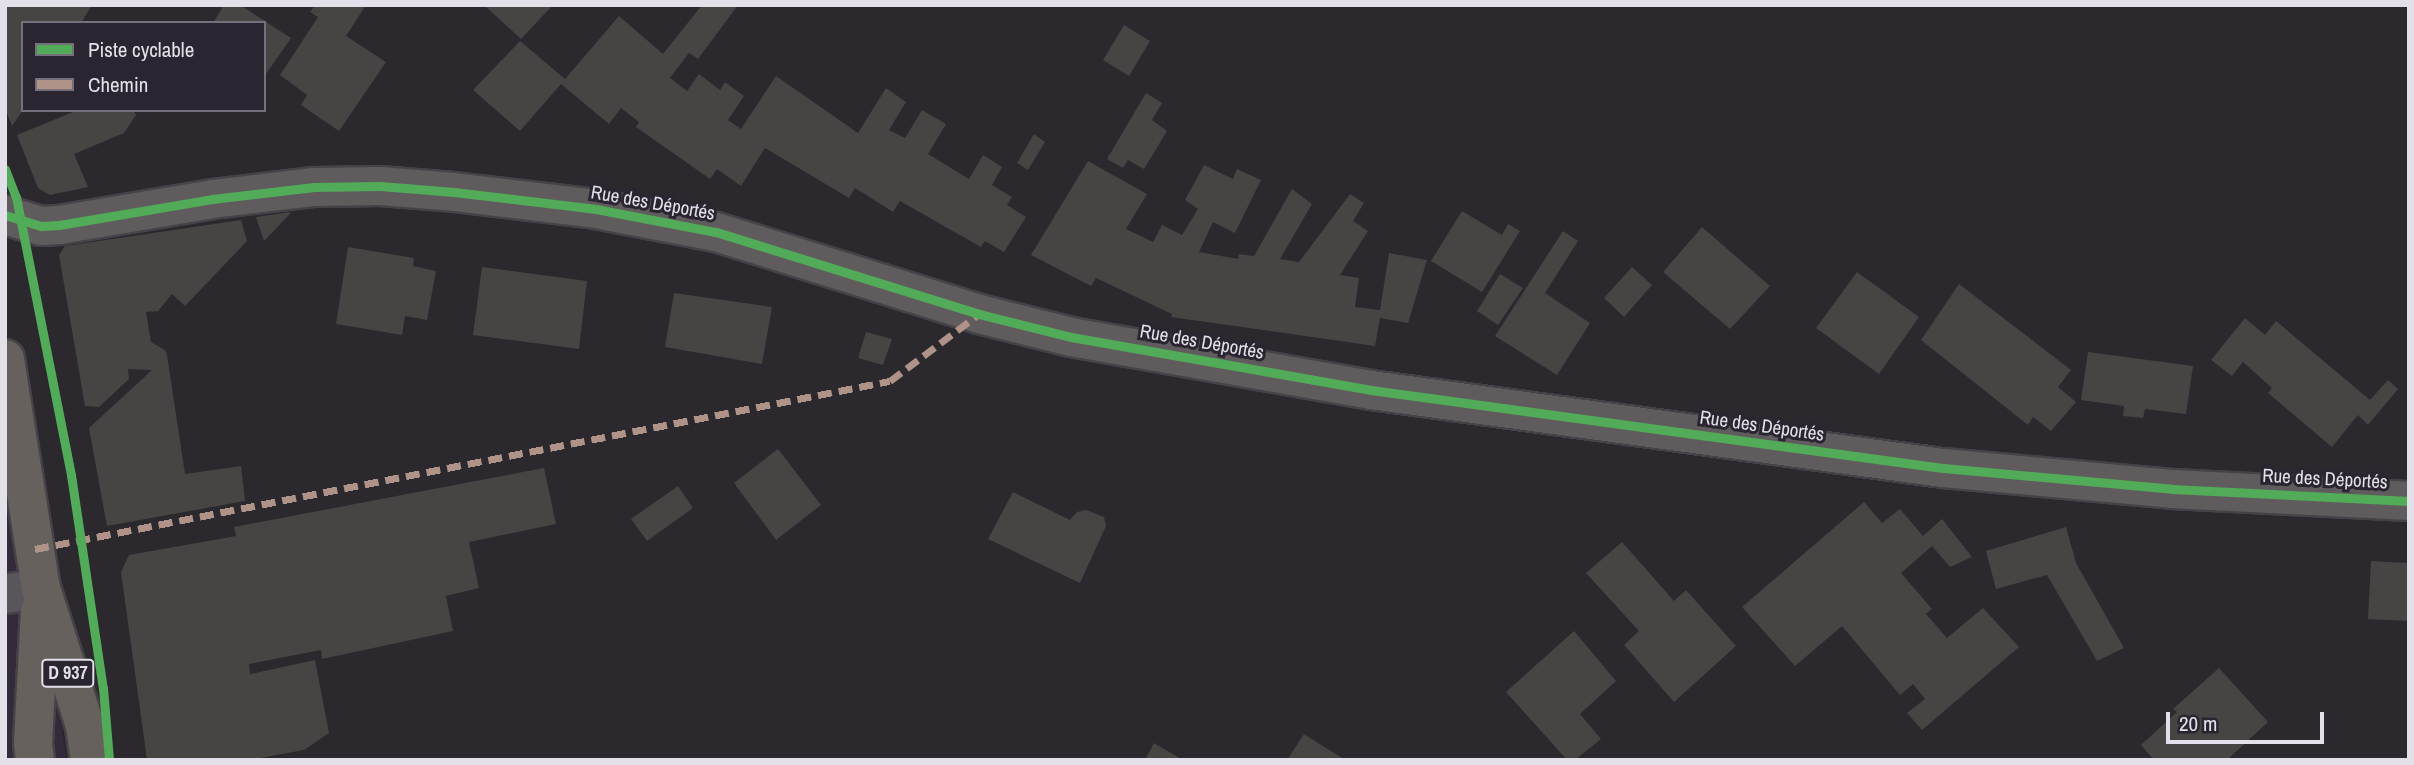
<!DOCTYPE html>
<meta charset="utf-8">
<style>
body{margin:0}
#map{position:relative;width:2414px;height:765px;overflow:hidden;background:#2b282e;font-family:"Archivo Narrow",sans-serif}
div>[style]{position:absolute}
.built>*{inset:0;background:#332b3b}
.building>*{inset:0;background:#474444}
.roads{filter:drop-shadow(2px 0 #464348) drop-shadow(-2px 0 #464348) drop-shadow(0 2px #464348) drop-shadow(0 -2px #464348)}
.street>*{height:38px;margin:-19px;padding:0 19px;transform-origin:19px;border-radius:19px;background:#58565a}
.secondary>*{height:38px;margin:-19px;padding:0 19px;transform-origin:19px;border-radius:19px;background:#605c5d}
.primary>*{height:38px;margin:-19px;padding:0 19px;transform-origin:19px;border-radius:19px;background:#66615d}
.quiet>*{height:7px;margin-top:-3.5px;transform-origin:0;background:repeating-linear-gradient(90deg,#af9288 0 14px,transparent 0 21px)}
.cycleway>*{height:9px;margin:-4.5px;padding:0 4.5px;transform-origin:4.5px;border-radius:4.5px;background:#51ab58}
span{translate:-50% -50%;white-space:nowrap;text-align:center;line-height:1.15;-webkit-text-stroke:6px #2b2531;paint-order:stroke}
.shield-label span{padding:2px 5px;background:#2b2531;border:2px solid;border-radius:5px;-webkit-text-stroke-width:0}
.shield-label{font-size:18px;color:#e4e0e9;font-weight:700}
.street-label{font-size:19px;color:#e4e0e9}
.frame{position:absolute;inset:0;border:7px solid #e4e0e9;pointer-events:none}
.legend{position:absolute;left:21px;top:21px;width:245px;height:91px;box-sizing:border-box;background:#2b2531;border:2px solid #75707b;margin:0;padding:9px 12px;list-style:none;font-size:21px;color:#e4e0e9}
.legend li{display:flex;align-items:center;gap:14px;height:35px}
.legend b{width:35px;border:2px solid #75707b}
.scale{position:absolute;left:2166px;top:712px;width:158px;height:32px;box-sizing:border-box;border:4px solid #e4e0e9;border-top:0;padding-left:9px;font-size:21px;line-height:24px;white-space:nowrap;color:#e4e0e9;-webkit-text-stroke:5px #2b2531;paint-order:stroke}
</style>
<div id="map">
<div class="built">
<div style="clip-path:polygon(5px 359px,41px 588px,66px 760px,5px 760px)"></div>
</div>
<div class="building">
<div style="clip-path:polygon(5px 5px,92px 5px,81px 23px,23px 23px,23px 110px,12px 126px,5px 108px)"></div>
<div style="clip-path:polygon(224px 5px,240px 5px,291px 38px,264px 77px,264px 23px,213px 23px)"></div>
<div style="clip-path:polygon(315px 5px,366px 5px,346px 36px,386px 62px,339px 131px,301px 105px,307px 95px,280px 75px,318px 17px,310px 12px)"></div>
<div style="clip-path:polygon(484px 5px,553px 5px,521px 39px)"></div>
<div style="clip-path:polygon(702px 5px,738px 5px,698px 59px,689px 53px,670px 78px,687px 91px,699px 74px,720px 90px,725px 82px,744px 96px,728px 120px,741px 129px,776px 76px,858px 133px,886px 88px,906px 102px,889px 130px,905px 138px,922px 110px,946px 124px,928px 154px,969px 179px,983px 155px,1002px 167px,992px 185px,1012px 197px,1007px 205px,1026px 217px,1004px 252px,985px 241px,981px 247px,900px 201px,893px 212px,855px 188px,849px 198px,765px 148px,741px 186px,717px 169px,710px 179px,636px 127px,639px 122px,621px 108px,609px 124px,561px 84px,520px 131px,473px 90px,520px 41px,565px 79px,619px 16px,663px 54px)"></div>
<div style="clip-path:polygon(1124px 25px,1150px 41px,1129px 76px,1103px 60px)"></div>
<div style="clip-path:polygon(1146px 93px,1162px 103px,1152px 120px,1167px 131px,1144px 169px,1128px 160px,1123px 168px,1107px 159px)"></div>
<div style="clip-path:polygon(78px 110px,133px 110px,136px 115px,124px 133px,74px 154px,88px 187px,50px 195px,38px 188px,17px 135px)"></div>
<div style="clip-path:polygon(1034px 134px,1045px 142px,1028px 170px,1017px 163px)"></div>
<div style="clip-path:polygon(1088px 161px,1147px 194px,1126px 229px,1153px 242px,1162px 225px,1182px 235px,1198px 209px,1185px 200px,1204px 165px,1233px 179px,1237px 169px,1261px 180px,1235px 233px,1213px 222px,1199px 252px,1238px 259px,1239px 254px,1254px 256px,1292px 189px,1312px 204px,1280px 259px,1299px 262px,1350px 194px,1364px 203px,1353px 221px,1368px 231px,1340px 275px,1359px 278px,1355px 307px,1380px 310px,1389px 253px,1427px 260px,1408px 323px,1380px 318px,1375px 346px,1171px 317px,1172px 314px,1096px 278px,1091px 286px,1031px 255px)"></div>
<div style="clip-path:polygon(1462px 211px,1502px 235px,1508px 224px,1520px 231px,1482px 292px,1431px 261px)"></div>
<div style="clip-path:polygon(291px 212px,288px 216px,264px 241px,256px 217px)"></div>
<div style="clip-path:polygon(241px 220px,247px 241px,185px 306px,172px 294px,158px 311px,146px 312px,151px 342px,165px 350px,167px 355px,185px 474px,241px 466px,245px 501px,107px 526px,89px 428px,152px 370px,128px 369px,129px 379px,99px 407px,85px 406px,59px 255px,65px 246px)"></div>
<div style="clip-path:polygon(1702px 227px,1770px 286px,1730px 329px,1663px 272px)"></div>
<div style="clip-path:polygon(1563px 231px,1578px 241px,1545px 293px,1590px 323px,1557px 375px,1495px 336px)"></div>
<div style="clip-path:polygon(348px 247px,414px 258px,413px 266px,436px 271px,427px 320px,405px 316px,402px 335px,336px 324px)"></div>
<div style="clip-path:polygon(482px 267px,587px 281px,579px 349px,473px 335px)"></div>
<div style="clip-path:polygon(1632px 267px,1652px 285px,1624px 317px,1604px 298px)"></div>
<div style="clip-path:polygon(1857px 272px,1919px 317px,1879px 374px,1816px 328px)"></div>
<div style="clip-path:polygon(1500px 274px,1523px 288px,1498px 325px,1477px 311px)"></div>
<div style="clip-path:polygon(1959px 284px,2071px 370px,2058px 387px,2076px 402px,2051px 431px,2033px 417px,2028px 425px,1921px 340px)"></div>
<div style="clip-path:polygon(674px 293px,772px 307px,762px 364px,665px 347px)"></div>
<div style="clip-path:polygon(2245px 318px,2265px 335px,2276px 321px,2370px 400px,2388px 380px,2398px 389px,2368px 425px,2358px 415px,2332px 447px,2268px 393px,2272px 388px,2243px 362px,2232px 376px,2211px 360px)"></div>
<div style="clip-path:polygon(866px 332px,892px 339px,883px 365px,858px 358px)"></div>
<div style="clip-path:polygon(2088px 352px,2193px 366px,2186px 414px,2145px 409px,2143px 418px,2123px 416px,2124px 406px,2081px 400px)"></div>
<div style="clip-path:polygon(778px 449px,821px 505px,776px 540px,734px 483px)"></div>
<div style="clip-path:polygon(544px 468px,556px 524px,469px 542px,479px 588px,446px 596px,453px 631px,322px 659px,321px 650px,249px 664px,250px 674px,315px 660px,329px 733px,304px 750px,250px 760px,147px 760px,121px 572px,129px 555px,236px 536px,234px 527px)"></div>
<div style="clip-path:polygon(678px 486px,693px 508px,647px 541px,631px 519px)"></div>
<div style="clip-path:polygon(1013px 492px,1070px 520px,1077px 512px,1086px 510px,1104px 517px,1106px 526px,1080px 583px,988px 539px)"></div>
<div style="clip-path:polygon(1864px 502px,1882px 523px,1900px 509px,1923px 536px,1942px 519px,1972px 557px,1950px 567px,1932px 546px,1901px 573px,1932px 609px,1926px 614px,1947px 638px,1983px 608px,2019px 647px,1922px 730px,1907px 713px,1925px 699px,1913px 684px,1900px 695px,1842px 626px,1795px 666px,1742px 607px)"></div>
<div style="clip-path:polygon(2066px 527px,2076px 563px,2124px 648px,2097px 661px,2047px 575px,1996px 589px,1986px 551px)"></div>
<div style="clip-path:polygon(1622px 542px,1674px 601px,1686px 590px,1736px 646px,1674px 702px,1624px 645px,1639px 631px,1586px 573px)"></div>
<div style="clip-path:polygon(2371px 561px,2409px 563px,2409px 621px,2368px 619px)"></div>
<div style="clip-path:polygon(1574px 631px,1616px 681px,1580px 714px,1601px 739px,1575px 760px,1567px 760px,1506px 692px)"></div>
<div style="clip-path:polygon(2219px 668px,2268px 722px,2227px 760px,2154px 760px,2141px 745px,2177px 712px,2173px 709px)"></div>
<div style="clip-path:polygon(1304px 734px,1345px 760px,1287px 760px)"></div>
<div style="clip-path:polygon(1154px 743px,1183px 760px,1145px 760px)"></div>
</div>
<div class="roads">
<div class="street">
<div style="left:5px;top:594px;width:36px;rotate:-9deg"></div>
</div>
<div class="secondary">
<div style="left:5px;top:215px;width:38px;rotate:17deg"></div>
<div style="left:41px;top:226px;width:18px;rotate:-3deg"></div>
<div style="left:59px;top:225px;width:155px;rotate:-9.6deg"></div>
<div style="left:212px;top:199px;width:103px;rotate:-6.7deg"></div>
<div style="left:314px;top:187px;width:66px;rotate:-0.9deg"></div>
<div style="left:380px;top:186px;width:74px;rotate:4.6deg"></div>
<div style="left:454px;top:192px;width:143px;rotate:6.8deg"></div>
<div style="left:596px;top:209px;width:122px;rotate:10.9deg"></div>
<div style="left:716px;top:232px;width:275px;rotate:17.3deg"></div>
<div style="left:979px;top:314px;width:95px;rotate:14deg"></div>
<div style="left:1071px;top:337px;width:305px;rotate:10deg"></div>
<div style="left:1371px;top:390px;width:577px;rotate:7.77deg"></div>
<div style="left:1943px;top:468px;width:230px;rotate:5.2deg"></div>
<div style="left:2172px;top:489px;width:237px;rotate:2.9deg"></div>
</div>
<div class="primary">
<div style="left:5px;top:359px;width:232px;rotate:81.1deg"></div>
<div style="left:41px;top:588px;width:145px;rotate:72.3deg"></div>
<div style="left:85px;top:726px;width:34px;rotate:82deg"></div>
<div style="left:35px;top:760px;width:17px;rotate:-97deg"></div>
<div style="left:33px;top:743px;width:132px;rotate:-87deg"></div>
</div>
</div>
<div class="quiet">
<div style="left:35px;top:549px;width:871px;rotate:-11.12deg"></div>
<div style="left:890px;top:381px;width:111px;rotate:-37deg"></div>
</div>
<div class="cycleway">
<div style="left:5px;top:169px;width:30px;rotate:69deg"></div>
<div style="left:16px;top:197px;width:283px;rotate:78.8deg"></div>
<div style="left:71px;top:475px;width:215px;rotate:81.5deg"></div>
<div style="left:103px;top:688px;width:72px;rotate:85.2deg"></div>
<div style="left:5px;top:215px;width:38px;rotate:17deg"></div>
<div style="left:41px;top:226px;width:18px;rotate:-3deg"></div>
<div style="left:59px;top:225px;width:155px;rotate:-9.6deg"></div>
<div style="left:212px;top:199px;width:103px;rotate:-6.7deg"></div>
<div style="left:314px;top:187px;width:66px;rotate:-0.9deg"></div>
<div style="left:380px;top:186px;width:74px;rotate:4.6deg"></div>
<div style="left:454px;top:192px;width:143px;rotate:6.8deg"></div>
<div style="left:596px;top:209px;width:122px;rotate:10.9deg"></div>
<div style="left:716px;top:232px;width:275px;rotate:17.3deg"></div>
<div style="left:979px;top:314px;width:95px;rotate:14deg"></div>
<div style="left:1071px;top:337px;width:305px;rotate:10deg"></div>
<div style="left:1371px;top:390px;width:577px;rotate:7.77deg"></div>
<div style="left:1943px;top:468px;width:230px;rotate:5.2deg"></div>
<div style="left:2172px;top:489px;width:237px;rotate:2.9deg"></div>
</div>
<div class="shield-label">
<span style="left:68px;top:673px">D 937</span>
</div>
<div class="street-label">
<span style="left:653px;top:203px;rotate:10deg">Rue des Déportés</span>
<span style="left:1202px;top:342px;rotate:10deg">Rue des Déportés</span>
<span style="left:1762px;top:426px;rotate:8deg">Rue des Déportés</span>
<span style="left:2325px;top:479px;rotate:3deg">Rue des Déportés</span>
</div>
<div class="frame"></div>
<ul class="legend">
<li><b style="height:9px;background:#51ab58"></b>Piste cyclable</li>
<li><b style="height:9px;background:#af9288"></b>Chemin</li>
</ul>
<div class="scale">20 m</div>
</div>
